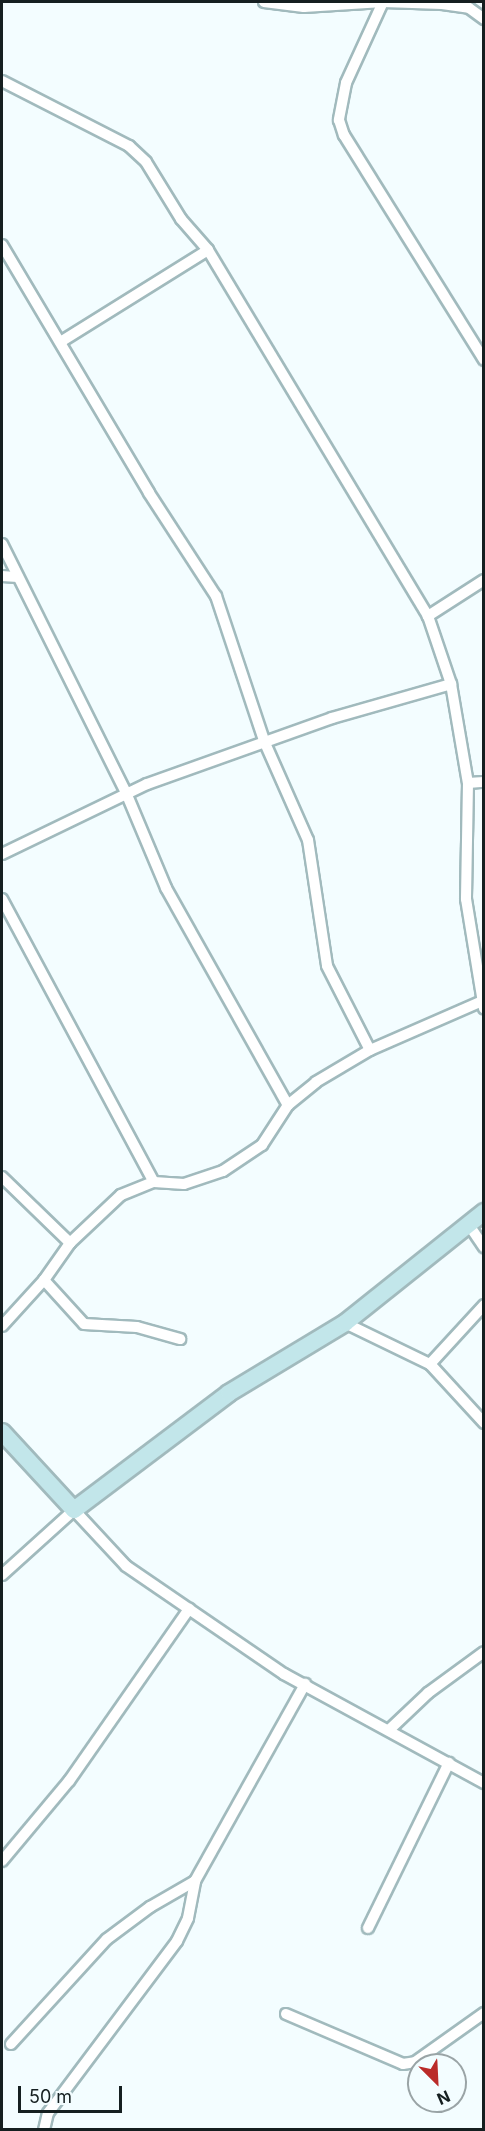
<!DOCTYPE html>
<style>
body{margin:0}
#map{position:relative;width:485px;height:2131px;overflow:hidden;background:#f3fdff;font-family:Inter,sans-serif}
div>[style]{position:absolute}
.roads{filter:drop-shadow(2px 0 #a1babd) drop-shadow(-2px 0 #a1babd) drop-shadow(0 2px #a1babd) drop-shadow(0 -2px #a1babd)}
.street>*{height:10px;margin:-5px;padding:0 5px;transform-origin:5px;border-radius:5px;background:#fff}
.secondary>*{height:16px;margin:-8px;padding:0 8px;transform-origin:8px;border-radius:8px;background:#c2e6ea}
span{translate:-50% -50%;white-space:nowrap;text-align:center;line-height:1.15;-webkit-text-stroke:4.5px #f3fdff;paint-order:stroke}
.frame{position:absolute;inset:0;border:3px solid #151f20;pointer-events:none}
.north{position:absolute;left:407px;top:2053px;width:60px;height:60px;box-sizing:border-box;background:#f3fdff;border:2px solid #9aa4a6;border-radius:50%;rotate:156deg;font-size:16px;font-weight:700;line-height:24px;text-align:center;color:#151f20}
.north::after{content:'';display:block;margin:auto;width:21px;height:27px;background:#ba2b29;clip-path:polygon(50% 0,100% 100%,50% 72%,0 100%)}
.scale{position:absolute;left:18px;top:2086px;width:104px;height:27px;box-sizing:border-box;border:3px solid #151f20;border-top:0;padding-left:8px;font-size:18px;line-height:21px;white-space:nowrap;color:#151f20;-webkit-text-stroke:4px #f3fdff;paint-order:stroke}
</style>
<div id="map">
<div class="roads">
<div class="street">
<div style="left:264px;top:2px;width:40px;rotate:7.1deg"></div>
<div style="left:304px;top:7px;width:79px;rotate:-3.6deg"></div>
<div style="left:383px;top:2px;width:59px;rotate:1.9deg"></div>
<div style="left:442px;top:4px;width:27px;rotate:8deg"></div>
<div style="left:469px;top:8px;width:19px;rotate:36deg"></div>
<div style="left:383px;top:2px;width:89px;rotate:114.6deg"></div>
<div style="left:346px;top:83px;width:38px;rotate:101deg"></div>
<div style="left:339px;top:120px;width:16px;rotate:72deg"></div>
<div style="left:344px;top:135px;width:265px;rotate:58.1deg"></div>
<div style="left:2px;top:81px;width:143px;rotate:27.1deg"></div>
<div style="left:129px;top:146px;width:23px;rotate:43deg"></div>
<div style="left:146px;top:162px;width:67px;rotate:58.4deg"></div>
<div style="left:181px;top:219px;width:41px;rotate:48.9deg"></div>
<div style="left:208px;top:250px;width:427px;rotate:59deg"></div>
<div style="left:2px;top:245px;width:288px;rotate:59.3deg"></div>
<div style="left:149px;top:493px;width:123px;rotate:57deg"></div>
<div style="left:216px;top:596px;width:155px;rotate:71.6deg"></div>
<div style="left:265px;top:743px;width:106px;rotate:66.1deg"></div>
<div style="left:308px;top:840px;width:127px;rotate:81.4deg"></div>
<div style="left:327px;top:966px;width:94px;rotate:62.9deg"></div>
<div style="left:370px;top:1050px;width:120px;rotate:-23.6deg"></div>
<div style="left:62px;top:341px;width:172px;rotate:-31.9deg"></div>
<div style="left:2px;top:544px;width:280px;rotate:63.5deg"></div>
<div style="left:127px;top:795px;width:101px;rotate:67.2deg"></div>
<div style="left:166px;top:888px;width:249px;rotate:60.7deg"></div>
<div style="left:2px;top:576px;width:16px;rotate:4deg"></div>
<div style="left:484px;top:580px;width:67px;rotate:147.3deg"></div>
<div style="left:428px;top:616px;width:72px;rotate:71.3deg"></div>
<div style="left:451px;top:684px;width:100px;rotate:80.3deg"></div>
<div style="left:468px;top:783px;width:116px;rotate:91deg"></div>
<div style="left:466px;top:899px;width:111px;rotate:80.7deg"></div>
<div style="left:468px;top:783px;width:16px;rotate:-4deg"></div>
<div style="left:2px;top:854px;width:161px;rotate:-25.8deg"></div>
<div style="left:147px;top:784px;width:196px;rotate:-19.6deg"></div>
<div style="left:332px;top:718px;width:124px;rotate:-15.9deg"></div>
<div style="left:2px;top:899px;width:321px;rotate:61.8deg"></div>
<div style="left:2px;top:1177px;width:95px;rotate:44.1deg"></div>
<div style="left:70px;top:1243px;width:45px;rotate:125.1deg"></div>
<div style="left:44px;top:1280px;width:62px;rotate:132.4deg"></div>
<div style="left:469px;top:1225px;width:27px;rotate:56deg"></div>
<div style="left:70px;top:1243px;width:70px;rotate:-43.3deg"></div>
<div style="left:121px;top:1195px;width:35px;rotate:-22deg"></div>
<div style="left:154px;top:1182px;width:30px;rotate:4deg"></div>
<div style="left:184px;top:1184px;width:41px;rotate:-18.4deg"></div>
<div style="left:223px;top:1171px;width:47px;rotate:-33.7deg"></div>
<div style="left:262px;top:1145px;width:48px;rotate:-57deg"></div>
<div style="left:288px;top:1105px;width:36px;rotate:-39deg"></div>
<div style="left:316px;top:1082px;width:63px;rotate:-30.7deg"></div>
<div style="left:44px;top:1280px;width:59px;rotate:47.7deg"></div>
<div style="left:84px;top:1324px;width:53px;rotate:3.2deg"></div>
<div style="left:137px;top:1327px;width:45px;rotate:15.6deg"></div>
<div style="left:345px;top:1323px;width:94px;rotate:25.8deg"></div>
<div style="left:430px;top:1364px;width:80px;rotate:47.5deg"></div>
<div style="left:430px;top:1364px;width:80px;rotate:-47.5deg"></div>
<div style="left:2px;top:1575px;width:97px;rotate:-42.1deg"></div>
<div style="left:74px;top:1510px;width:76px;rotate:47.1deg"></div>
<div style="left:126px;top:1566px;width:191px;rotate:34.4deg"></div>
<div style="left:284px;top:1674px;width:228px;rotate:28.6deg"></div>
<div style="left:389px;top:1730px;width:54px;rotate:-43.5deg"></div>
<div style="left:428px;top:1693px;width:69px;rotate:-36.2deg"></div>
<div style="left:2px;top:1861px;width:104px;rotate:-50.1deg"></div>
<div style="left:69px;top:1781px;width:210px;rotate:-55.1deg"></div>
<div style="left:368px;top:1928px;width:184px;rotate:-63.9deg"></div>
<div style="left:286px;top:2014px;width:127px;rotate:23.1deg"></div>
<div style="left:403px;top:2064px;width:12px;rotate:-9deg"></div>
<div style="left:415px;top:2062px;width:85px;rotate:-35.4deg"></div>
<div style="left:11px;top:2044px;width:142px;rotate:-47.6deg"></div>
<div style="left:107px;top:1939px;width:54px;rotate:-36.7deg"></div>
<div style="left:150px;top:1907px;width:52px;rotate:-30deg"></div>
<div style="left:44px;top:2130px;width:17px;rotate:-77deg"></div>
<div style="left:48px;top:2113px;width:215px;rotate:-53.1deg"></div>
<div style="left:177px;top:1941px;width:25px;rotate:-64deg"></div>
<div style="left:188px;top:1918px;width:38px;rotate:-79deg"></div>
<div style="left:195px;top:1881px;width:226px;rotate:-60.8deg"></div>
</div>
<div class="secondary">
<div style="left:2px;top:1432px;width:106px;rotate:47.3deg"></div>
<div style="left:74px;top:1510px;width:194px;rotate:-37deg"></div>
<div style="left:229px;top:1393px;width:135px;rotate:-31.1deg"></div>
<div style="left:345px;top:1323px;width:178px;rotate:-38.6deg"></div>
</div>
</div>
<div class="frame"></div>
<div class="north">N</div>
<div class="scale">50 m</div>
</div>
